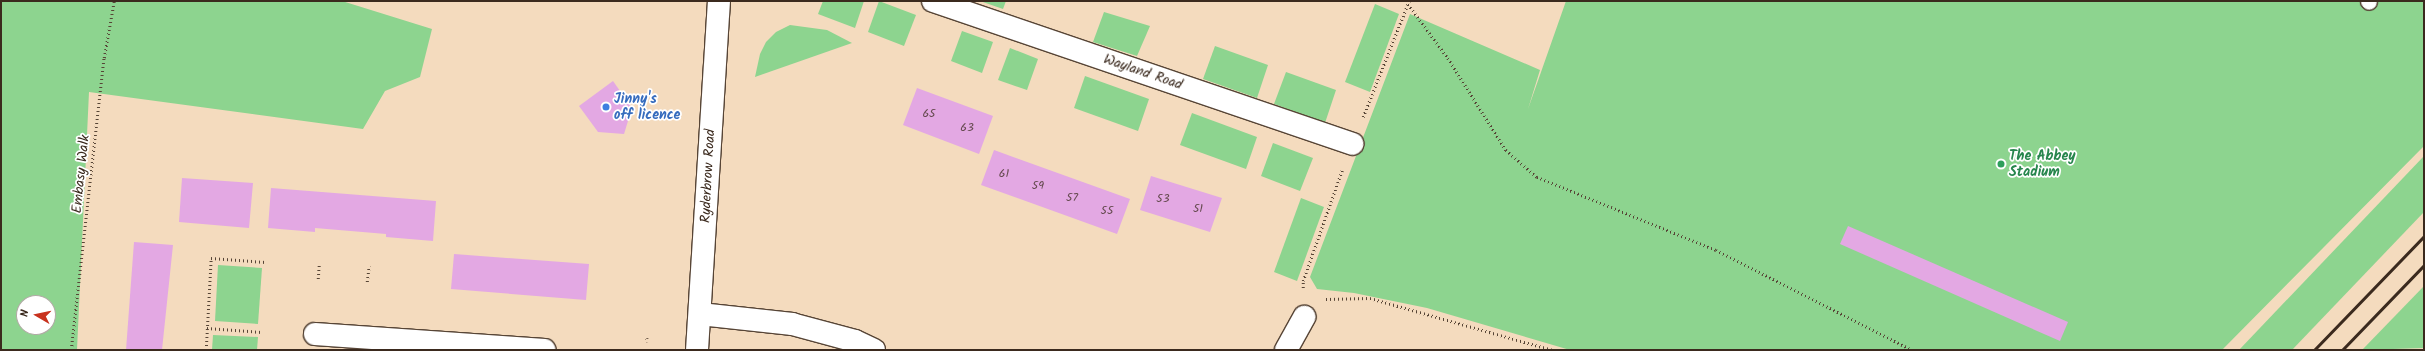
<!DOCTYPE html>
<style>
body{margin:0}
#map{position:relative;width:2425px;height:351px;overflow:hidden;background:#f4dbbe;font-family:Kalam,sans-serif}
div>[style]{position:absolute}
.green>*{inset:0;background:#8dd48f}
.building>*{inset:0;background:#e3a8e3}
.path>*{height:2.5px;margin-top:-1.25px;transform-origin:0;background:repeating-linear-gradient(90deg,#574536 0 1px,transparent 0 4px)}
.roads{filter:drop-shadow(1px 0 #574536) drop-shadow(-1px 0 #574536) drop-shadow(0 1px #574536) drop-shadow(0 -1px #574536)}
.service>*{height:15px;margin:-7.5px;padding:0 7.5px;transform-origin:7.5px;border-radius:7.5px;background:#fff}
.minor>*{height:22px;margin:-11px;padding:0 11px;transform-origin:11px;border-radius:11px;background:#fff}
.rail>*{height:3px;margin:-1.5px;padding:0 1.5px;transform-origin:1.5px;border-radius:1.5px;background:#3b2a1e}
.dots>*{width:11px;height:11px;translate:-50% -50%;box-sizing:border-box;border:2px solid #fff;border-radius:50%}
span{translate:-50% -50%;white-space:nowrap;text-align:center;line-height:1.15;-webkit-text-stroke:3.5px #fff;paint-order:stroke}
.number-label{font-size:12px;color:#654a4f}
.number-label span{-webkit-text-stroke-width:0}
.street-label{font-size:14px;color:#3b2a1e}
.shop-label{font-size:14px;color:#366cbe;font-weight:700}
.left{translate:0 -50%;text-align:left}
.leisure-label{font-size:14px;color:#27864d;font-weight:700}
.frame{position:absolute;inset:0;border:2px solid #3b2a1e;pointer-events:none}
.north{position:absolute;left:16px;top:295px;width:40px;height:40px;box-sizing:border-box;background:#fff;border:1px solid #b1aaa5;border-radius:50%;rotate:279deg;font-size:11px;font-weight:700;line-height:16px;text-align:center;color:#3b2a1e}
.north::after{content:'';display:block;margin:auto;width:14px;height:18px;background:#c8321e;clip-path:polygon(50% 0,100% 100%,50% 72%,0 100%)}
</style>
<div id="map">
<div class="green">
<div style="clip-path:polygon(evenodd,1px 1px,342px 1px,432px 29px,420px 77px,385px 91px,363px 129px,89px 92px,77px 350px,1px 350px,1px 1px,24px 303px,48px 303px,48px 327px,24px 327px,24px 303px)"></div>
<div style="clip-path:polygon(823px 1px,864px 1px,855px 28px,818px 14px)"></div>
<div style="clip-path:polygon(879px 1px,916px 15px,904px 46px,868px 32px)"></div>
<div style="clip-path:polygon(980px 1px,1006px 1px,1003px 9px)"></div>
<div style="clip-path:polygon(1566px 1px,2424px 1px,2424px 146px,2222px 350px,1570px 350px,1427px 308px,1354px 293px,1317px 289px,1310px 277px,1410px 14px,1540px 70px,1528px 109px)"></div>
<div style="clip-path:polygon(1375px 4px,1399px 14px,1370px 92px,1345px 82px)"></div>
<div style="clip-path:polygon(1104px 12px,1150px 26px,1137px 56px,1093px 42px)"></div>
<div style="clip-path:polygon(790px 25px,827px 30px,852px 43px,755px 77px,760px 54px,766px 42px,776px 32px)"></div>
<div style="clip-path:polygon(962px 31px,993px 42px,982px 73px,951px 61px)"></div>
<div style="clip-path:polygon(1215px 46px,1268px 65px,1257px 98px,1203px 79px)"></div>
<div style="clip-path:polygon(1010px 48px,1038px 59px,1027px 90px,998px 80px)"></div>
<div style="clip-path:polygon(1286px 72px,1336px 90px,1325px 123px,1274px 104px)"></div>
<div style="clip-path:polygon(1085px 76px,1149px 99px,1138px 131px,1074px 108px)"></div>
<div style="clip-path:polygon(1192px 113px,1257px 137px,1246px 169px,1180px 145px)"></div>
<div style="clip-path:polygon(1273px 143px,1313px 158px,1300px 191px,1261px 176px)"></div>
<div style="clip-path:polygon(2424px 156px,2424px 212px,2292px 350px,2239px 350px)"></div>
<div style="clip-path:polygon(1301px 198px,1324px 207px,1297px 281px,1274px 272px)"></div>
<div style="clip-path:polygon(218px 265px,262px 268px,258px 324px,215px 321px)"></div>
<div style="clip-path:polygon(2424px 286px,2424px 348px,2362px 350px)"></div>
<div style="clip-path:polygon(213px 335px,258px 337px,257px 350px,212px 350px)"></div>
</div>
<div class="building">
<div style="clip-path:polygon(613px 81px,632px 108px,624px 134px,598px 132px,579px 106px)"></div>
<div style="clip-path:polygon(917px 88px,993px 116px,979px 154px,903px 125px)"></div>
<div style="clip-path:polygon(994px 150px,1130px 199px,1117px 234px,981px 185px)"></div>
<div style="clip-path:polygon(1151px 176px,1222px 198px,1210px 232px,1140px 210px)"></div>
<div style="clip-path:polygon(182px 178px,253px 183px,249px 228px,179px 222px)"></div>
<div style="clip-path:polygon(271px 188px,436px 201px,433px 241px,386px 237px,386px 234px,315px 228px,315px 232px,268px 228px)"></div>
<div style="clip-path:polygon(1848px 226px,2068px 322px,2060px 341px,1840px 244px)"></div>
<div style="clip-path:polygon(134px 242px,173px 245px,162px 350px,126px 350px)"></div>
<div style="clip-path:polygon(454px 254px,589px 264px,586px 300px,451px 289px)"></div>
</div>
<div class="path">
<div style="left:1408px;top:4px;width:67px;rotate:53.5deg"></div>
<div style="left:1448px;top:58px;width:109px;rotate:57.8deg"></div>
<div style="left:1506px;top:150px;width:41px;rotate:41.1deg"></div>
<div style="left:1537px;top:177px;width:193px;rotate:22.2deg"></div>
<div style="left:1716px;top:250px;width:220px;rotate:27deg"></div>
<div style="left:1363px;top:117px;width:125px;rotate:-68.4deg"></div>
<div style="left:318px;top:279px;width:15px;rotate:-86deg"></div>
<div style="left:367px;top:282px;width:16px;rotate:-83deg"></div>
<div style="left:1303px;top:288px;width:7px;rotate:-90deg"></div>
<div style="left:1303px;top:281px;width:118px;rotate:-70.6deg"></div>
<div style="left:1326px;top:299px;width:44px;rotate:-1.3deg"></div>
<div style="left:1370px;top:298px;width:190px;rotate:15.9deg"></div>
<div style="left:207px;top:328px;width:55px;rotate:4.2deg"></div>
<div style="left:647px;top:338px;width:4px;rotate:76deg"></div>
<div style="left:71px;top:350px;width:294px;rotate:-83.6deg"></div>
<div style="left:104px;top:58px;width:58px;rotate:-80deg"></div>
<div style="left:206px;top:350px;width:92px;rotate:-86.9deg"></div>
<div style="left:211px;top:258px;width:55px;rotate:4.2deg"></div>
</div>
<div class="roads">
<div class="service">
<div style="left:2368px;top:1px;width:1px;rotate:45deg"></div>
</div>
<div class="minor">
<div style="left:933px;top:1px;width:443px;rotate:18.8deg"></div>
<div style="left:700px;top:314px;width:93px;rotate:6.2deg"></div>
<div style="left:792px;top:324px;width:65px;rotate:15.1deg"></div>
<div style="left:855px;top:341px;width:21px;rotate:25deg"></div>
<div style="left:315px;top:334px;width:230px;rotate:4deg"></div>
<div style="left:697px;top:350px;width:350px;rotate:-86.4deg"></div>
<div style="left:1286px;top:350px;width:38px;rotate:-61deg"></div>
</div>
</div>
<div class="rail">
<div style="left:2314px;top:350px;width:158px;rotate:-46deg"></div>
<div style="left:2342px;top:350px;width:118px;rotate:-46deg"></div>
</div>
<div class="dots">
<div style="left:606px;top:107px;background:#3f7fe0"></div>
<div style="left:2001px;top:164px;background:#2e9e5b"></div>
</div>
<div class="number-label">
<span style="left:929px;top:114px">65</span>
<span style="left:967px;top:128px">63</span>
<span style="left:1004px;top:174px">61</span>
<span style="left:1038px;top:186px">59</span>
<span style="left:1072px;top:198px">57</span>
<span style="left:1163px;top:199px">53</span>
<span style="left:1198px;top:209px">51</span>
<span style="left:1107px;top:211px">55</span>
</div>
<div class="street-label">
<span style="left:1143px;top:72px;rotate:19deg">Wayland Road</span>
<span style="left:81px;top:174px;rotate:-84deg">Embasy Walk</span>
<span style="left:708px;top:176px;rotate:-87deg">Ryderbrow Road</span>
</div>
<div class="shop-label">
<span class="left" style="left:614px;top:107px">Jinny's<br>off licence</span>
</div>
<div class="leisure-label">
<span class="left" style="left:2009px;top:164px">The Abbey<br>Stadium</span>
</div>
<div class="frame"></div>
<div class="north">N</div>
</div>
